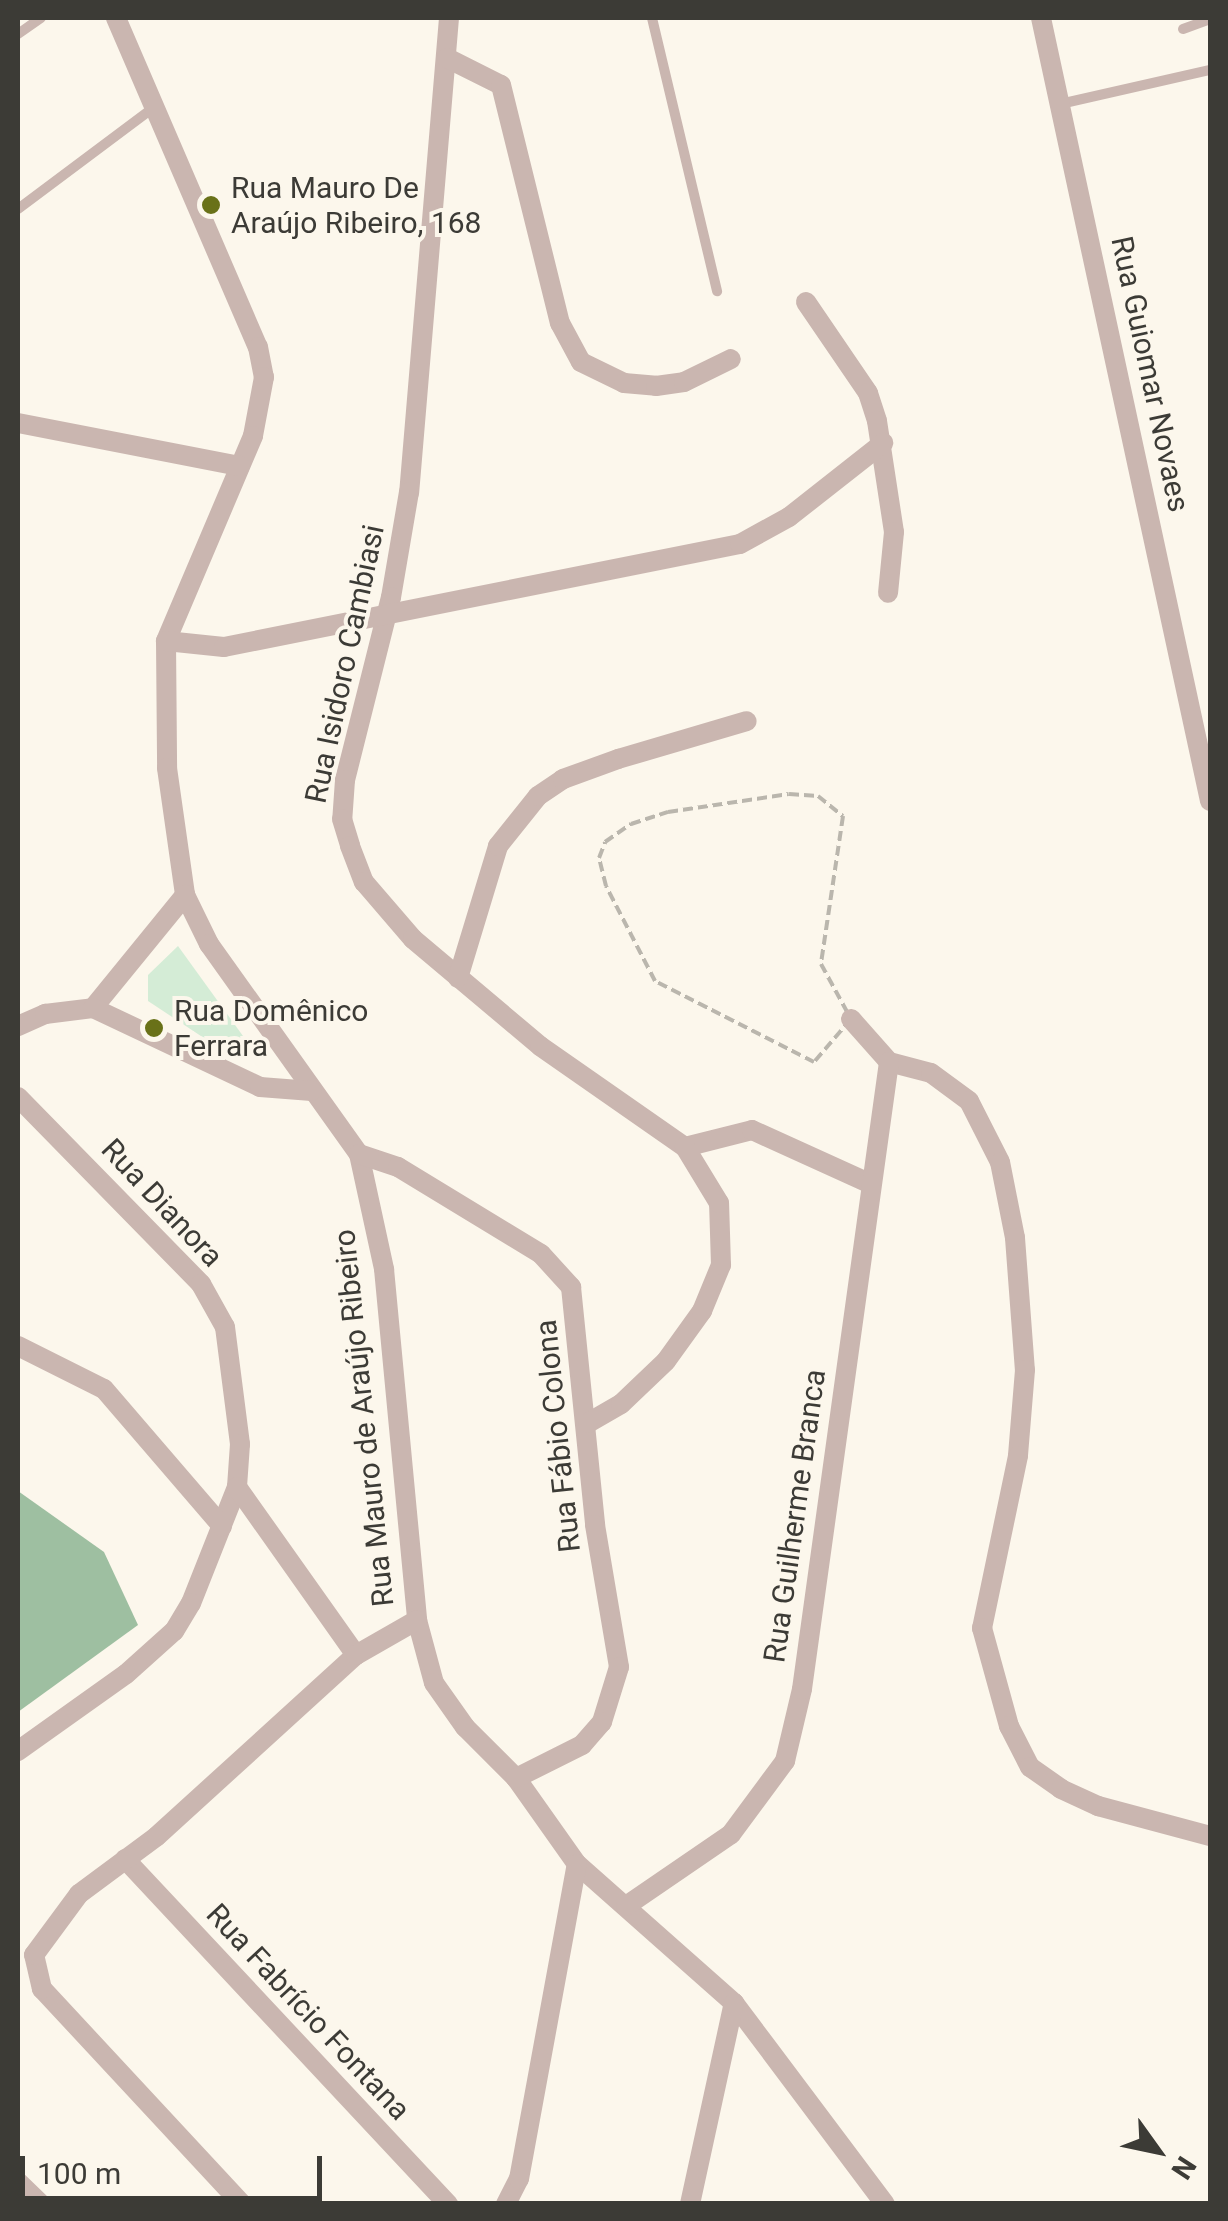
<!DOCTYPE html>
<meta charset="utf-8">
<style>
body{margin:0}
#map{position:relative;width:1228px;height:2221px;overflow:hidden;background:#fcf7ec;font-family:Roboto,sans-serif}
div>[style]{position:absolute}
.green>*{inset:0;background:#d4ecd6}
.forest>*{inset:0;background:#9ebfa1}
.path>*{height:4px;margin-top:-2px;transform-origin:0;background:repeating-linear-gradient(90deg,#bab6ad 0 10px,transparent 0 15px)}
.lane>*{height:10px;margin:-5px;padding:0 5px;transform-origin:5px;border-radius:5px;background:#cab6b0}
.street>*{height:20px;margin:-10px;padding:0 10px;transform-origin:10px;border-radius:10px;background:#cab6b0}
.dots>*{width:28px;height:28px;translate:-50% -50%;box-sizing:border-box;border:5px solid #fcf7ec;border-radius:50%}
span{translate:-50% -50%;white-space:nowrap;text-align:center;line-height:1.15;-webkit-text-stroke:8px #fcf7ec;paint-order:stroke}
.poi-label{font-size:30px;color:#3c3b36}
.left{translate:0 -50%;text-align:left}
.street-label{font-size:30px;color:#3c3b36}
.frame{position:absolute;inset:0;border:20px solid #3c3b36;pointer-events:none}
.north{position:absolute;left:1108px;top:2101px;width:100px;height:100px;-webkit-text-stroke:8px #fcf7ec;paint-order:stroke;rotate:123deg;font-size:28px;font-weight:700;line-height:40px;text-align:center;color:#3c3b36}
.north::after{content:'';display:block;margin:auto;width:35px;height:45px;background:#3c3b36;clip-path:polygon(50% 0,100% 100%,50% 72%,0 100%)}
.scale{position:absolute;left:20px;top:2156px;width:302px;height:45px;box-sizing:border-box;border:5px solid #3c3b36;border-top:0;padding-left:12px;font-size:30px;line-height:35px;white-space:nowrap;color:#3c3b36;-webkit-text-stroke:8px #fcf7ec;paint-order:stroke}
</style>
<div id="map">
<div class="green">
<div style="clip-path:polygon(178px 946px,243px 1036px,254px 1052px,249px 1056px,216px 1046px,148px 1001px,148px 975px)"></div>
</div>
<div class="forest">
<div style="clip-path:polygon(18px 1491px,104px 1552px,138px 1625px,18px 1712px)"></div>
</div>
<div class="path">
<div style="left:789px;top:794px;width:29px;rotate:4deg"></div>
<div style="left:818px;top:796px;width:32px;rotate:39deg"></div>
<div style="left:843px;top:816px;width:150px;rotate:98.5deg"></div>
<div style="left:821px;top:964px;width:63px;rotate:61.4deg"></div>
<div style="left:851px;top:1019px;width:57px;rotate:130.7deg"></div>
<div style="left:814px;top:1062px;width:178px;rotate:-153deg"></div>
<div style="left:655px;top:981px;width:107px;rotate:-117.3deg"></div>
<div style="left:606px;top:886px;width:29px;rotate:-104deg"></div>
<div style="left:599px;top:858px;width:17px;rotate:-69deg"></div>
<div style="left:605px;top:842px;width:32px;rotate:-35deg"></div>
<div style="left:631px;top:824px;width:39px;rotate:-18deg"></div>
<div style="left:668px;top:812px;width:122px;rotate:-8.5deg"></div>
</div>
<div class="lane">
<div style="left:652px;top:18px;width:281px;rotate:76.6deg"></div>
<div style="left:1183px;top:29px;width:29px;rotate:-20deg"></div>
<div style="left:18px;top:34px;width:28px;rotate:-35deg"></div>
<div style="left:1060px;top:104px;width:154px;rotate:-12.8deg"></div>
<div style="left:18px;top:209px;width:169px;rotate:-36.8deg"></div>
</div>
<div class="street">
<div style="left:116px;top:18px;width:358px;rotate:66.7deg"></div>
<div style="left:258px;top:347px;width:31px;rotate:79deg"></div>
<div style="left:264px;top:377px;width:60px;rotate:100.6deg"></div>
<div style="left:253px;top:436px;width:223px;rotate:113deg"></div>
<div style="left:166px;top:641px;width:127px;rotate:89.5deg"></div>
<div style="left:167px;top:768px;width:128px;rotate:81.9deg"></div>
<div style="left:185px;top:895px;width:55px;rotate:63.9deg"></div>
<div style="left:209px;top:944px;width:258px;rotate:54.5deg"></div>
<div style="left:359px;top:1154px;width:118px;rotate:77.7deg"></div>
<div style="left:384px;top:1269px;width:353px;rotate:84.6deg"></div>
<div style="left:417px;top:1620px;width:65px;rotate:74.9deg"></div>
<div style="left:434px;top:1683px;width:54px;rotate:54.8deg"></div>
<div style="left:465px;top:1727px;width:72px;rotate:45deg"></div>
<div style="left:516px;top:1778px;width:105px;rotate:54.7deg"></div>
<div style="left:577px;top:1864px;width:210px;rotate:41.5deg"></div>
<div style="left:734px;top:2003px;width:251px;rotate:53.1deg"></div>
<div style="left:449px;top:18px;width:476px;rotate:94.8deg"></div>
<div style="left:409px;top:492px;width:107px;rotate:99.7deg"></div>
<div style="left:391px;top:597px;width:189px;rotate:104.1deg"></div>
<div style="left:345px;top:780px;width:39px;rotate:94deg"></div>
<div style="left:342px;top:819px;width:28px;rotate:73deg"></div>
<div style="left:350px;top:846px;width:39px;rotate:69deg"></div>
<div style="left:364px;top:882px;width:75px;rotate:49.3deg"></div>
<div style="left:413px;top:939px;width:166px;rotate:40.1deg"></div>
<div style="left:540px;top:1046px;width:177px;rotate:34.9deg"></div>
<div style="left:685px;top:1147px;width:69px;rotate:-14.2deg"></div>
<div style="left:752px;top:1130px;width:131px;rotate:24.4deg"></div>
<div style="left:1041px;top:18px;width:801px;rotate:77.82deg"></div>
<div style="left:447px;top:58px;width:60px;rotate:26.6deg"></div>
<div style="left:501px;top:85px;width:245px;rotate:76.1deg"></div>
<div style="left:560px;top:323px;width:44px;rotate:61.7deg"></div>
<div style="left:581px;top:362px;width:48px;rotate:26deg"></div>
<div style="left:624px;top:383px;width:32px;rotate:5deg"></div>
<div style="left:656px;top:386px;width:28px;rotate:-8deg"></div>
<div style="left:684px;top:382px;width:52px;rotate:-26.1deg"></div>
<div style="left:806px;top:302px;width:110px;rotate:55.7deg"></div>
<div style="left:868px;top:393px;width:29px;rotate:72deg"></div>
<div style="left:877px;top:421px;width:112px;rotate:81.3deg"></div>
<div style="left:894px;top:532px;width:61px;rotate:95.6deg"></div>
<div style="left:18px;top:423px;width:226px;rotate:11deg"></div>
<div style="left:166px;top:641px;width:58px;rotate:5.9deg"></div>
<div style="left:224px;top:647px;width:526px;rotate:-11.29deg"></div>
<div style="left:740px;top:544px;width:56px;rotate:-28.9deg"></div>
<div style="left:789px;top:517px;width:120px;rotate:-38.2deg"></div>
<div style="left:458px;top:978px;width:138px;rotate:-73.1deg"></div>
<div style="left:498px;top:846px;width:64px;rotate:-51.3deg"></div>
<div style="left:538px;top:796px;width:30px;rotate:-34deg"></div>
<div style="left:563px;top:779px;width:59px;rotate:-20deg"></div>
<div style="left:618px;top:759px;width:134px;rotate:-16.4deg"></div>
<div style="left:93px;top:1008px;width:146px;rotate:-50.8deg"></div>
<div style="left:851px;top:1019px;width:57px;rotate:48.5deg"></div>
<div style="left:18px;top:1026px;width:30px;rotate:-24deg"></div>
<div style="left:45px;top:1014px;width:48px;rotate:-7.1deg"></div>
<div style="left:93px;top:1008px;width:185px;rotate:25.3deg"></div>
<div style="left:260px;top:1087px;width:52px;rotate:4.4deg"></div>
<div style="left:889px;top:1062px;width:43px;rotate:14.7deg"></div>
<div style="left:931px;top:1073px;width:47px;rotate:36.4deg"></div>
<div style="left:969px;top:1101px;width:68px;rotate:63.1deg"></div>
<div style="left:1000px;top:1162px;width:77px;rotate:78.8deg"></div>
<div style="left:1015px;top:1238px;width:132px;rotate:85.7deg"></div>
<div style="left:1025px;top:1370px;width:86px;rotate:94.7deg"></div>
<div style="left:1018px;top:1456px;width:176px;rotate:101.8deg"></div>
<div style="left:982px;top:1628px;width:102px;rotate:74.6deg"></div>
<div style="left:1009px;top:1726px;width:46px;rotate:62.9deg"></div>
<div style="left:1030px;top:1767px;width:38px;rotate:35deg"></div>
<div style="left:1061px;top:1789px;width:41px;rotate:24.7deg"></div>
<div style="left:1098px;top:1806px;width:116px;rotate:15deg"></div>
<div style="left:18px;top:1097px;width:262px;rotate:45.6deg"></div>
<div style="left:201px;top:1284px;width:49px;rotate:60.8deg"></div>
<div style="left:225px;top:1327px;width:118px;rotate:82.7deg"></div>
<div style="left:240px;top:1444px;width:43px;rotate:94deg"></div>
<div style="left:237px;top:1487px;width:125px;rotate:111.6deg"></div>
<div style="left:191px;top:1603px;width:33px;rotate:121deg"></div>
<div style="left:174px;top:1631px;width:64px;rotate:138.1deg"></div>
<div style="left:126px;top:1674px;width:133px;rotate:144.5deg"></div>
<div style="left:359px;top:1154px;width:41px;rotate:18.4deg"></div>
<div style="left:398px;top:1167px;width:167px;rotate:31.3deg"></div>
<div style="left:541px;top:1254px;width:45px;rotate:47.7deg"></div>
<div style="left:571px;top:1287px;width:239px;rotate:84.2deg"></div>
<div style="left:595px;top:1525px;width:144px;rotate:80.4deg"></div>
<div style="left:619px;top:1667px;width:58px;rotate:107.2deg"></div>
<div style="left:602px;top:1722px;width:30px;rotate:131deg"></div>
<div style="left:582px;top:1745px;width:74px;rotate:153.4deg"></div>
<div style="left:18px;top:1346px;width:96px;rotate:26.6deg"></div>
<div style="left:104px;top:1389px;width:181px;rotate:49.3deg"></div>
<div style="left:588px;top:1423px;width:38px;rotate:-30deg"></div>
<div style="left:621px;top:1404px;width:62px;rotate:-43.7deg"></div>
<div style="left:666px;top:1361px;width:62px;rotate:-54.2deg"></div>
<div style="left:702px;top:1311px;width:50px;rotate:-67.6deg"></div>
<div style="left:721px;top:1265px;width:62px;rotate:-91.8deg"></div>
<div style="left:719px;top:1203px;width:66px;rotate:-121.3deg"></div>
<div style="left:237px;top:1487px;width:206px;rotate:54.7deg"></div>
<div style="left:125px;top:1859px;width:473px;rotate:46.9deg"></div>
<div style="left:626px;top:1906px;width:127px;rotate:-34.4deg"></div>
<div style="left:731px;top:1834px;width:91px;rotate:-53.5deg"></div>
<div style="left:785px;top:1761px;width:74px;rotate:-76.7deg"></div>
<div style="left:802px;top:1689px;width:633px;rotate:-82.1deg"></div>
<div style="left:18px;top:2182px;width:32px;rotate:44deg"></div>
<div style="left:242px;top:2204px;width:294px;rotate:-132.9deg"></div>
<div style="left:42px;top:1989px;width:35px;rotate:-103deg"></div>
<div style="left:34px;top:1955px;width:76px;rotate:-53.6deg"></div>
<div style="left:79px;top:1894px;width:97px;rotate:-36.6deg"></div>
<div style="left:157px;top:1836px;width:269px;rotate:-42.3deg"></div>
<div style="left:356px;top:1655px;width:70px;rotate:-29.8deg"></div>
<div style="left:506px;top:2204px;width:28px;rotate:-63deg"></div>
<div style="left:519px;top:2179px;width:320px;rotate:-79.6deg"></div>
<div style="left:690px;top:2204px;width:206px;rotate:-77.7deg"></div>
</div>
<div class="dots">
<div style="left:211px;top:205px;background:#697118"></div>
<div style="left:154px;top:1028px;background:#697118"></div>
</div>
<div class="poi-label">
<span class="left" style="left:231px;top:205px">Rua Mauro De<br>Araújo Ribeiro, 168</span>
<span class="left" style="left:174px;top:1028px">Rua Domênico<br>Ferrara</span>
</div>
<div class="street-label">
<span style="left:1150px;top:374px;rotate:78deg">Rua Guiomar Novaes</span>
<span style="left:345px;top:664px;rotate:-78deg">Rua Isidoro Cambiasi</span>
<span style="left:162px;top:1203px;rotate:47deg">Rua Dianora</span>
<span style="left:364px;top:1418px;rotate:-96deg">Rua Mauro de Araújo Ribeiro</span>
<span style="left:558px;top:1436px;rotate:-96deg">Rua Fábio Colona</span>
<span style="left:795px;top:1516px;rotate:-82deg">Rua Guilherme Branca</span>
<span style="left:308px;top:2012px;rotate:47deg">Rua Fabrício Fontana</span>
</div>
<div class="frame"></div>
<div class="north">N</div>
<div class="scale">100 m</div>
</div>
